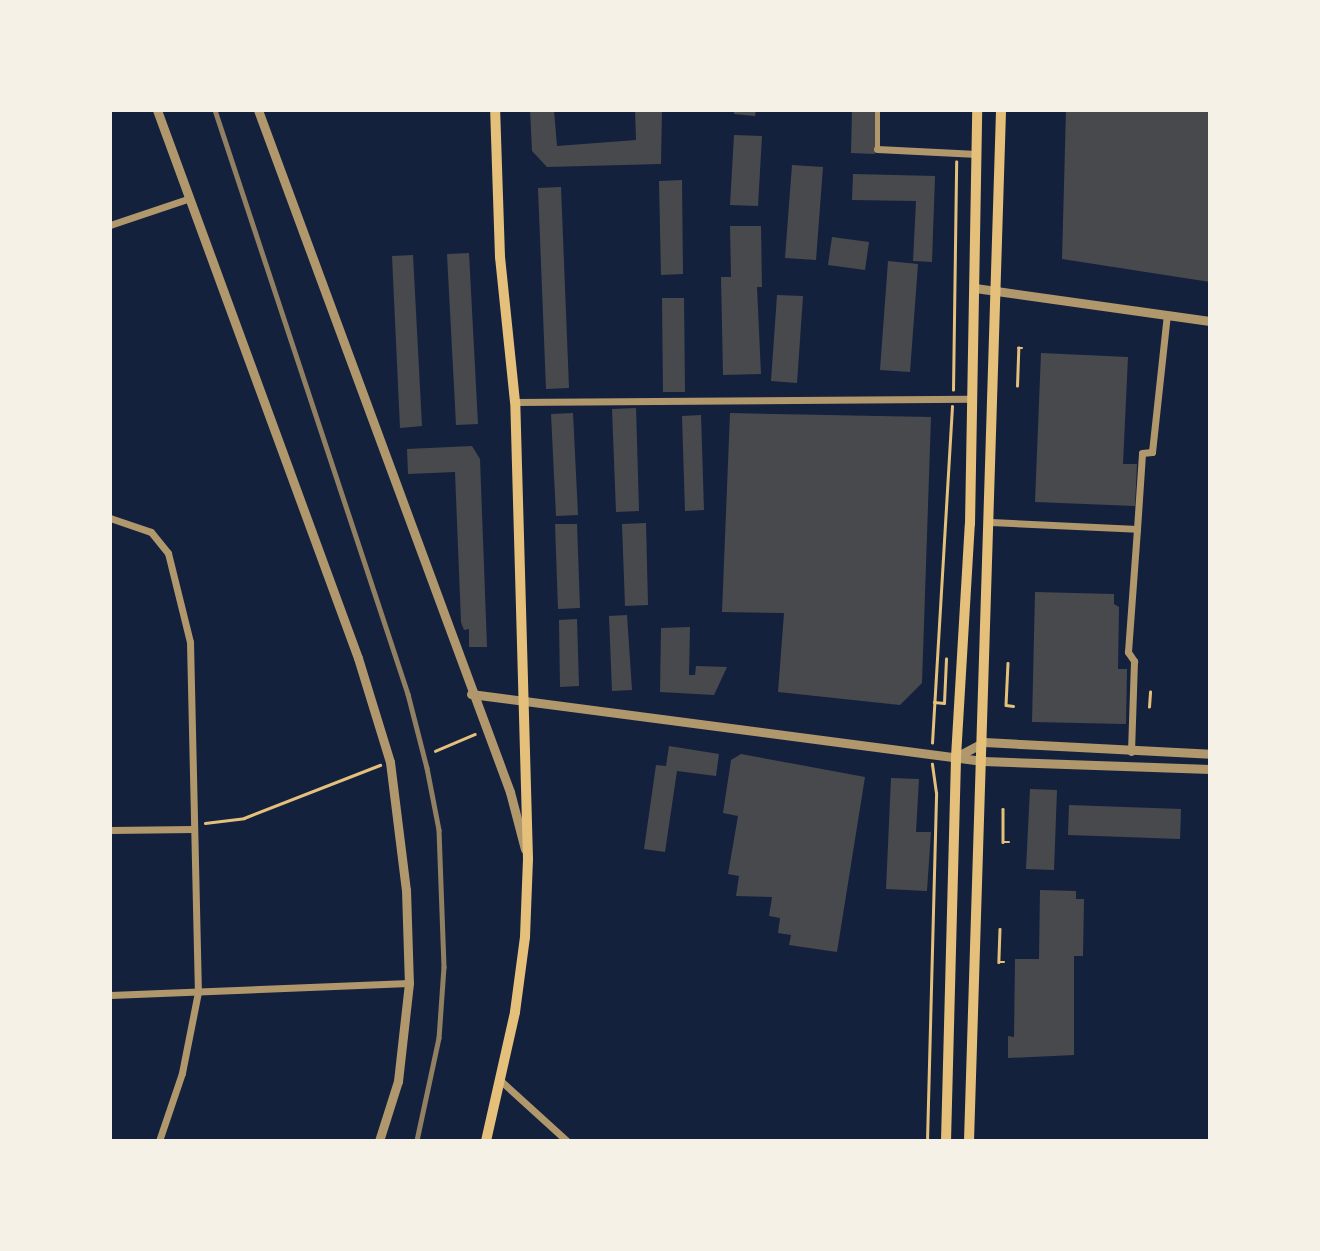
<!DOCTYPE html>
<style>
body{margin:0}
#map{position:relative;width:1320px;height:1251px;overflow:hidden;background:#14213d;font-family:"Roboto Condensed",sans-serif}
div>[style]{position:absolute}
.building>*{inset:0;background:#48494c}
.path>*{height:2.5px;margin:-1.25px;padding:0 1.25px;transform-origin:1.25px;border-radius:1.25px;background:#e5c07b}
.pedestrian>*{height:5px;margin:-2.5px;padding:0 2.5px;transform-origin:2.5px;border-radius:2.5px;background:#b1986c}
.minor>*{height:7px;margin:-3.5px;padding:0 3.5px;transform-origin:3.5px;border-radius:3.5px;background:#b1986c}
.tertiary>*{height:9px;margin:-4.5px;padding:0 4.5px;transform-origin:4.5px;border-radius:4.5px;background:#b1986c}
.secondary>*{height:10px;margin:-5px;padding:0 5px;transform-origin:5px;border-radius:5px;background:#e5c07b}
.primary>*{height:10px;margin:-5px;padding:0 5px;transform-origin:5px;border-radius:5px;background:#e5c07b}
.rail>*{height:4.5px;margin:-2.25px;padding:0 2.25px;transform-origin:2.25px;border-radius:2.25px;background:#918062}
span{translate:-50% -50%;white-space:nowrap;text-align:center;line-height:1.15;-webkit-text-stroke:5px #f6f1e7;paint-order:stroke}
.frame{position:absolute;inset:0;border:112px solid #f6f1e7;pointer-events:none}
</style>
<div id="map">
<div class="building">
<div style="clip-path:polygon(530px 110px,554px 110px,557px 146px,636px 140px,635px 110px,662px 110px,661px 164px,547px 167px,532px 151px)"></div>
<div style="clip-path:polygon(734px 110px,756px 110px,755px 116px,734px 114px)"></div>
<div style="clip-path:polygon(852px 110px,875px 110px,875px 154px,851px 153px)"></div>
<div style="clip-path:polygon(1066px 110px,1210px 110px,1210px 282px,1062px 259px)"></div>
<div style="clip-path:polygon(734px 135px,762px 136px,758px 206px,730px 205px)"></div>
<div style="clip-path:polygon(792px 165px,823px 167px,816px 260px,785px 258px)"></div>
<div style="clip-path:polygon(853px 174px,935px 176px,932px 262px,913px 261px,916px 201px,852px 200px)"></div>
<div style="clip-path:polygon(682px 180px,683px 274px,661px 275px,659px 181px)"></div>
<div style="clip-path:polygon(561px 187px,569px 388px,546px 389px,538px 188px)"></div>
<div style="clip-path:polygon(730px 226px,761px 226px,762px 287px,757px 287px,761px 374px,723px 375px,721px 277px,731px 277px)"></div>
<div style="clip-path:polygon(832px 237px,869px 242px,865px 270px,828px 265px)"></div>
<div style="clip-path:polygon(469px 253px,478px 424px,456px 425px,447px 254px)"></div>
<div style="clip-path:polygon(413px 255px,422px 426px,400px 428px,392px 256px)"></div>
<div style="clip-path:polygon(888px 261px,918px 264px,910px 372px,880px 370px)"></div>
<div style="clip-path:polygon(777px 295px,803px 296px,797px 383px,771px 381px)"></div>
<div style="clip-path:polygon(662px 298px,684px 298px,685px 392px,663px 392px)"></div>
<div style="clip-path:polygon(1041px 353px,1128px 357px,1123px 464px,1137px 464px,1135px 506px,1035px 502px)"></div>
<div style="clip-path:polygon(636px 408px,639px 511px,616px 512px,612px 409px)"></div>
<div style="clip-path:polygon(573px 413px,578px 515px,556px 516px,551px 414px)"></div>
<div style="clip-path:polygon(730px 413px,931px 417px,922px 683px,900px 705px,778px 692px,784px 613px,722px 612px)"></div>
<div style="clip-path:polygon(701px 415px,704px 510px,685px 511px,682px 416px)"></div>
<div style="clip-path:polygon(472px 446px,480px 459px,487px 647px,469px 647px,469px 629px,464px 630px,461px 622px,455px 472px,408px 474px,407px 449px)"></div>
<div style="clip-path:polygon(646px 523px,648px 605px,625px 606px,622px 524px)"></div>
<div style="clip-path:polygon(555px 524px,577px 524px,580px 608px,558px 609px)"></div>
<div style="clip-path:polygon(1035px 592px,1114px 594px,1114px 604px,1119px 607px,1118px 669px,1127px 669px,1126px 724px,1032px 722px)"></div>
<div style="clip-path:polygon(627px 615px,632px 690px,612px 691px,609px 616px)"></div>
<div style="clip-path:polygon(577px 619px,579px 686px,560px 687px,559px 620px)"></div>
<div style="clip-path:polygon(690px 627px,689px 675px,695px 675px,696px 666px,727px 667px,714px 695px,660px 692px,661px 628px)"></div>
<div style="clip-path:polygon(669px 746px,719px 754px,716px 776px,677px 771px,665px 852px,644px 849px,656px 765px,666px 766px)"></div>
<div style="clip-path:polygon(741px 754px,865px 777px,837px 952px,789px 945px,791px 935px,778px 933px,780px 918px,769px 916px,772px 897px,736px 896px,739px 876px,728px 874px,738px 816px,723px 813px,731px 760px)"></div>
<div style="clip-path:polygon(891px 778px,919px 779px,916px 832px,931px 832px,927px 891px,886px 889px)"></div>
<div style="clip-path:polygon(1030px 789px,1057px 790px,1054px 870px,1026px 869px)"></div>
<div style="clip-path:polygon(1069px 805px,1181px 809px,1180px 839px,1068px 835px)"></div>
<div style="clip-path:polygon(1040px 890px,1076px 891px,1076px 899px,1084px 899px,1083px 956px,1074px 956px,1074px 1055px,1008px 1058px,1008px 1036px,1014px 1037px,1015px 959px,1039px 959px)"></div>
</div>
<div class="path">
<div style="left:1017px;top:386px;width:38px;rotate:-88deg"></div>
<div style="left:1018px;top:348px;width:4px"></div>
<div style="left:953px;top:390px;width:228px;rotate:-89.2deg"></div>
<div style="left:1008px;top:663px;width:42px;rotate:92.7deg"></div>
<div style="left:1006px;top:705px;width:7px;rotate:8deg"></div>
<div style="left:934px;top:702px;width:10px;rotate:6deg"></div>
<div style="left:944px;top:703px;width:44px;rotate:-87.4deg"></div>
<div style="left:1149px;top:707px;width:15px;rotate:-86deg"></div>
<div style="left:932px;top:743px;width:337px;rotate:-86.6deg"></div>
<div style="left:435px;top:751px;width:43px;rotate:-23deg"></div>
<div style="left:1003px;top:809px;width:33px;rotate:90deg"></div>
<div style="left:1003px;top:842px;width:6px"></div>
<div style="left:205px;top:823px;width:39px;rotate:-7deg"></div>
<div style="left:244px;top:818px;width:146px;rotate:-21.3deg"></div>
<div style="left:1000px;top:929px;width:33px;rotate:92deg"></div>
<div style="left:999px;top:962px;width:5px"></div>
<div style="left:927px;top:1141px;width:348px;rotate:-88.5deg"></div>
<div style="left:936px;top:793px;width:29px;rotate:-98deg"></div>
</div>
<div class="pedestrian">
<div style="left:877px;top:110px;width:39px;rotate:90deg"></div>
</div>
<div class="minor">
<div style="left:877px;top:149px;width:100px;rotate:2.9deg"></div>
<div style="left:110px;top:225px;width:84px;rotate:-18.6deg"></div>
<div style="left:515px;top:402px;width:455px;rotate:-0.4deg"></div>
<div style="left:110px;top:518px;width:43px;rotate:18.9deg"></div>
<div style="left:151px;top:532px;width:27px;rotate:51deg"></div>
<div style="left:168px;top:553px;width:92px;rotate:76.1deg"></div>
<div style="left:190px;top:642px;width:350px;rotate:88.7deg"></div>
<div style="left:198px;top:992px;width:83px;rotate:101.2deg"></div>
<div style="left:182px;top:1073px;width:72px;rotate:108.7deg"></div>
<div style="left:991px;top:522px;width:146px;rotate:2.7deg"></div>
<div style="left:1137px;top:529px;width:123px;rotate:94.2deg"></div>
<div style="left:1128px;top:652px;width:11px;rotate:56deg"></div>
<div style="left:1134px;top:661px;width:91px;rotate:91.9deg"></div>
<div style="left:1137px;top:529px;width:76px;rotate:-86.2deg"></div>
<div style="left:1142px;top:453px;width:10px;rotate:-6deg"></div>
<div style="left:1152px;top:452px;width:138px;rotate:-83.8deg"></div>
<div style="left:110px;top:830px;width:84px;rotate:-0.7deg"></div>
<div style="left:110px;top:995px;width:299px;rotate:-2.3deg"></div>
<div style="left:501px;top:1081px;width:89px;rotate:42.3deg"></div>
</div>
<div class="tertiary">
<div style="left:157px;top:110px;width:584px;rotate:69.86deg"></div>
<div style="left:358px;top:658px;width:109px;rotate:72.9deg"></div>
<div style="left:390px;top:762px;width:129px;rotate:82.9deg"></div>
<div style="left:406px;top:890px;width:93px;rotate:88.2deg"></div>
<div style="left:409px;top:983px;width:99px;rotate:96.4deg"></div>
<div style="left:398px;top:1081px;width:63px;rotate:107.6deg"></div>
<div style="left:258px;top:110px;width:727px;rotate:69.72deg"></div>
<div style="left:510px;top:792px;width:59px;rotate:75.3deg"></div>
<div style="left:975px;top:288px;width:237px;rotate:8deg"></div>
<div style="left:471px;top:694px;width:516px;rotate:7.46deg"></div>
<div style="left:983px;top:761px;width:227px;rotate:2deg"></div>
<div style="left:956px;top:757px;width:32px;rotate:-28deg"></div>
<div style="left:984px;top:742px;width:226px;rotate:3deg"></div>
</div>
<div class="secondary">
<div style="left:486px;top:1141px;width:132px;rotate:-77.3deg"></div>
<div style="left:515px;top:1012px;width:76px;rotate:-82.4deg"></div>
<div style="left:525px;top:937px;width:78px;rotate:-87.8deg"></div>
<div style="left:528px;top:859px;width:457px;rotate:-91.6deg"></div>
<div style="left:515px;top:402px;width:146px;rotate:-95.9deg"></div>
<div style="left:500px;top:257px;width:147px;rotate:-91.9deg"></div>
</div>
<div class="primary">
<div style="left:946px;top:1141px;width:384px;rotate:-88.5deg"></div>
<div style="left:956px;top:757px;width:233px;rotate:-86.6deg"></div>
<div style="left:970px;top:524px;width:414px;rotate:-89deg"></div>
<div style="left:969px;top:1141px;width:1031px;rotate:-88.22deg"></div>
</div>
<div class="rail">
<div style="left:215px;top:110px;width:615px;rotate:71.71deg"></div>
<div style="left:408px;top:694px;width:76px;rotate:75.6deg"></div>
<div style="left:427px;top:768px;width:63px;rotate:79deg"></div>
<div style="left:439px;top:830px;width:137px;rotate:87.9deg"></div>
<div style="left:444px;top:967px;width:71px;rotate:94deg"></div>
<div style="left:439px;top:1038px;width:105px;rotate:102.1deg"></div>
</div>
<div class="frame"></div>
</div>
